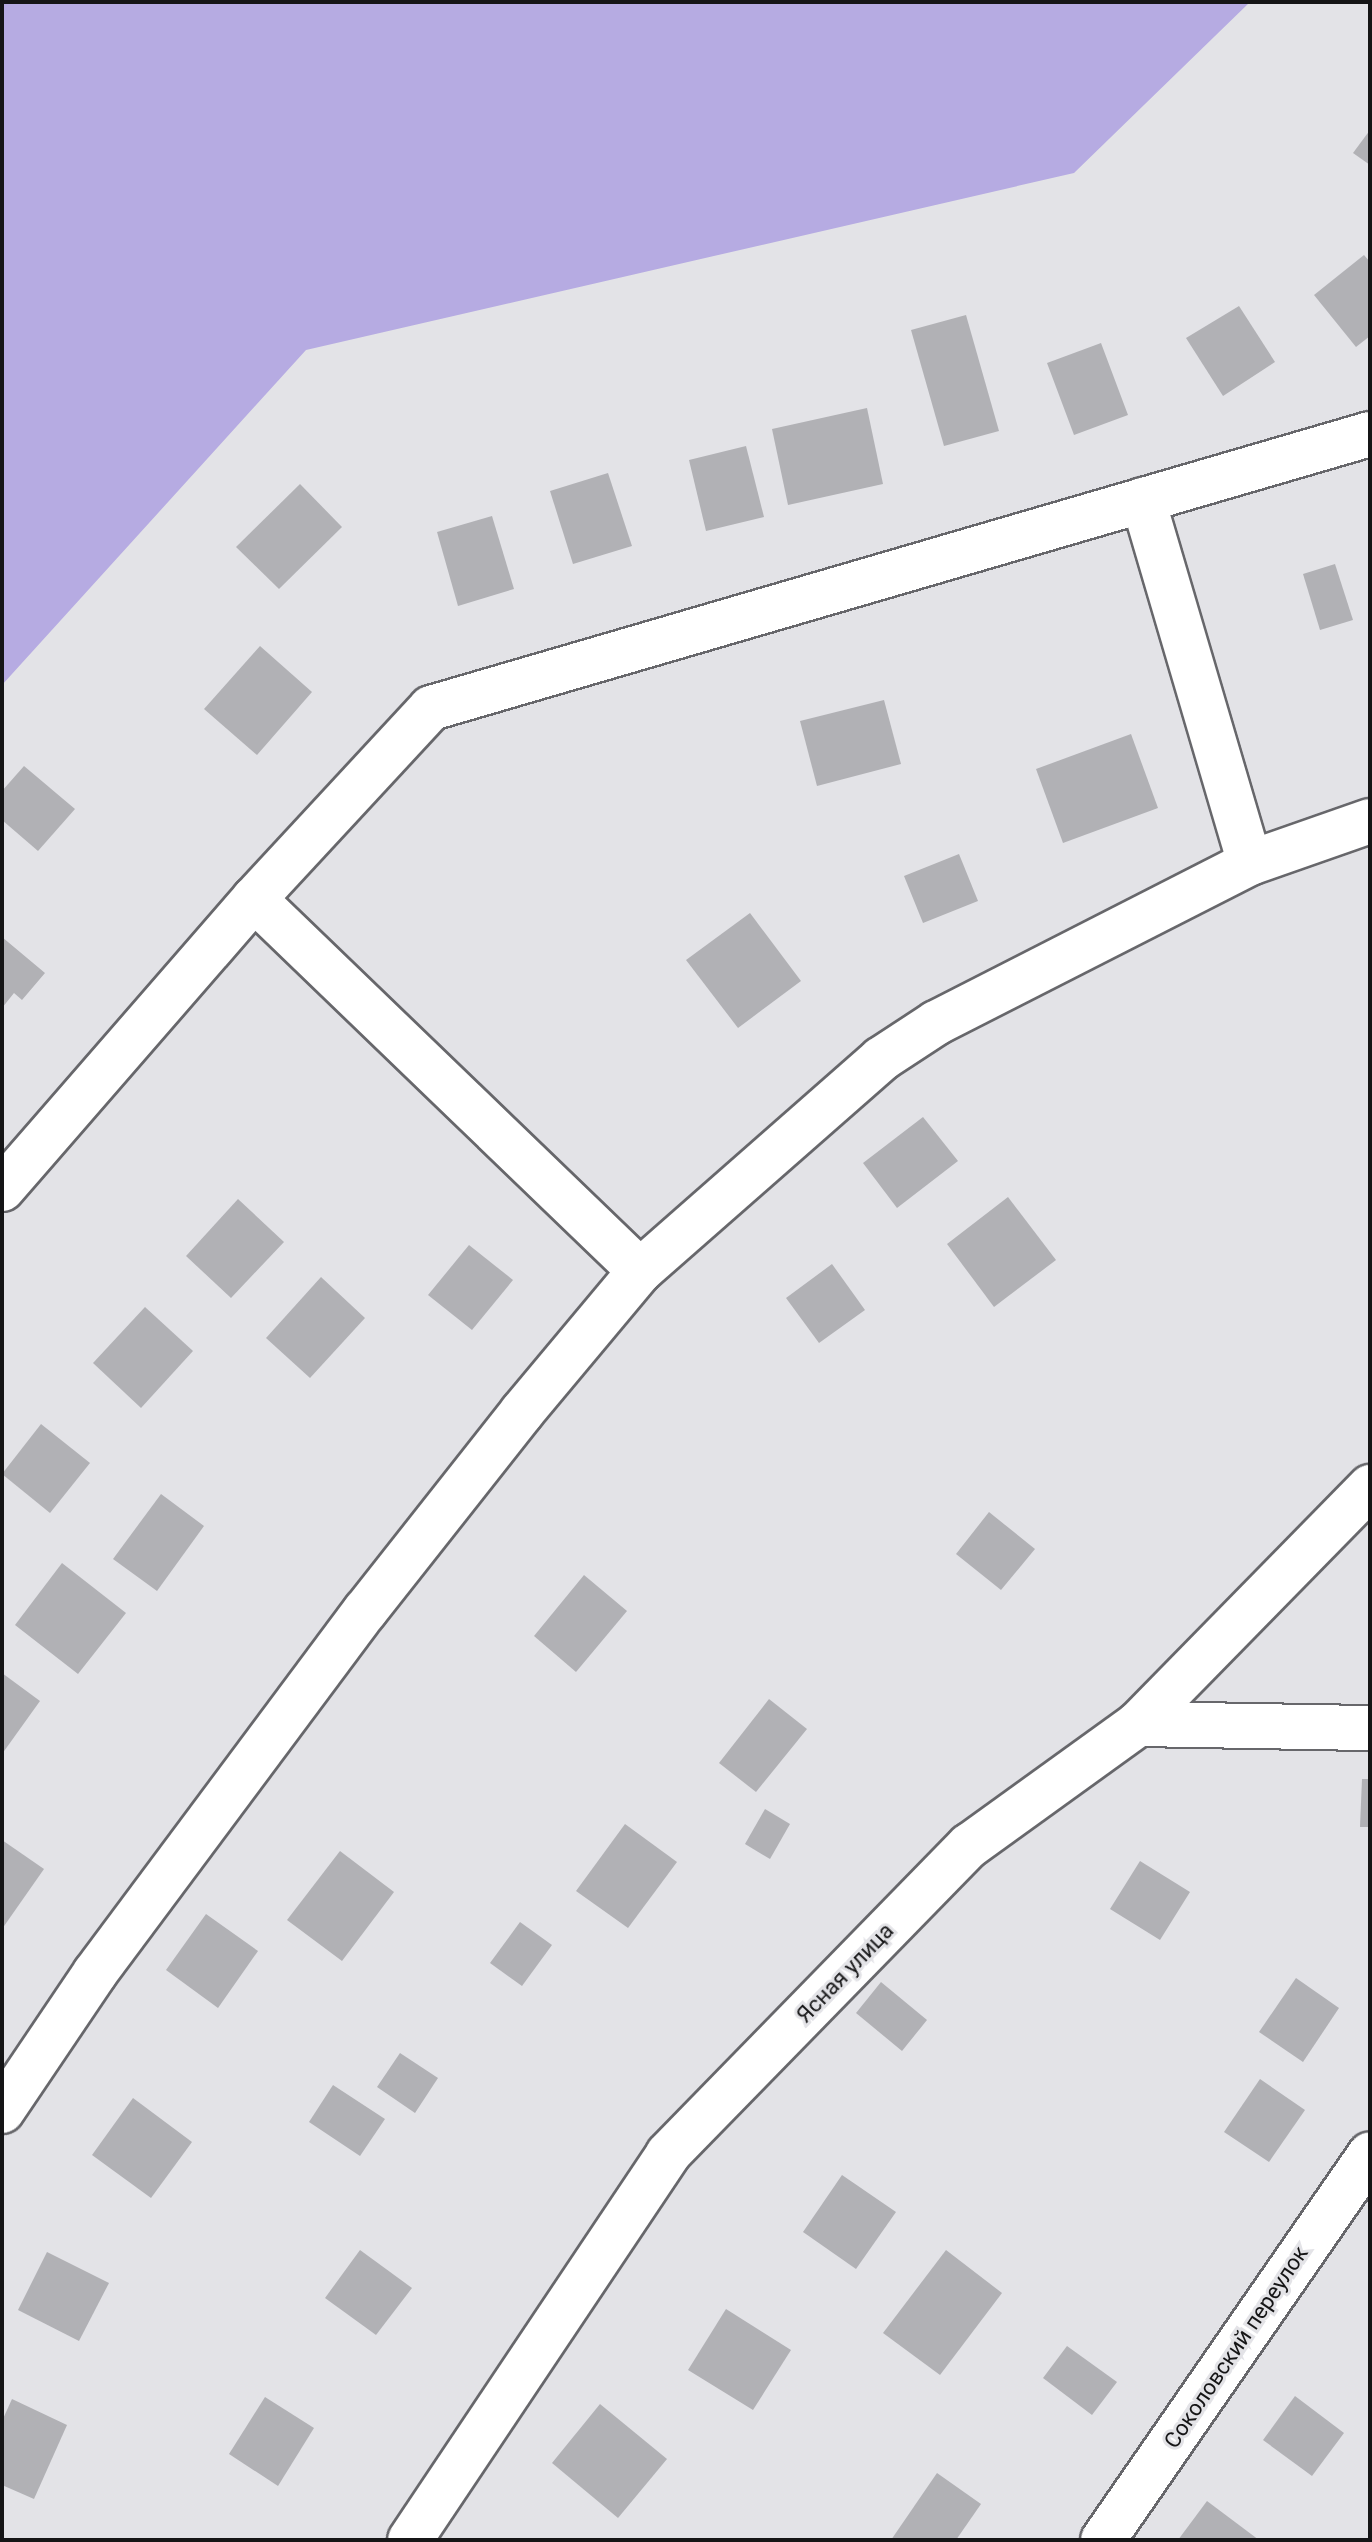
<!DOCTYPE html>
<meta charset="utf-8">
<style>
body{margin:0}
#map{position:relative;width:1372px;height:2542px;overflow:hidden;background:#e3e3e7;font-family:Roboto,sans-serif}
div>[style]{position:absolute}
.green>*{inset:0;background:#b6abe2}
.building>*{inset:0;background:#b1b1b5}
.roads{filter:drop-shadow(2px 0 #67676b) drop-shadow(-2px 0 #67676b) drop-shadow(0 2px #67676b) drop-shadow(0 -2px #67676b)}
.minor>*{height:44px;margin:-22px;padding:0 22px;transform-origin:22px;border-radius:22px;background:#fff}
span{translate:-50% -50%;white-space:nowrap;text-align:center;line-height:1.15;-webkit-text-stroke:6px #e3e3e7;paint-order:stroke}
.street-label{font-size:22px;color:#151516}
.frame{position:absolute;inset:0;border:4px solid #151516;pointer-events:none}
</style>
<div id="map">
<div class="green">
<div style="clip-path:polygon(2px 2px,1250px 2px,1074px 173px,306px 350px,2px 685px)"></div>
</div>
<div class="building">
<div style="clip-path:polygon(1370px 130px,1370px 165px,1353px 153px)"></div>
<div style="clip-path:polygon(1364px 255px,1370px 262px,1370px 336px,1356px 347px,1314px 295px)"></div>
<div style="clip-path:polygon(1239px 306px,1275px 362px,1223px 396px,1186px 338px)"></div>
<div style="clip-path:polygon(966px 315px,999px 431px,944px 446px,911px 330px)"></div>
<div style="clip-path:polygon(1101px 343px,1128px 415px,1074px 435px,1047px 363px)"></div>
<div style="clip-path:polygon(867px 408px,883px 484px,788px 505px,772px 429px)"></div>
<div style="clip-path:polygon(746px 446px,764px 517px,706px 531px,689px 460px)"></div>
<div style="clip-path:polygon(608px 473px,632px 546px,573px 564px,550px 491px)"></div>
<div style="clip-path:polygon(300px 484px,342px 527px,279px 589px,236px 547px)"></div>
<div style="clip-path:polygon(492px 516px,514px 589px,458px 606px,437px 532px)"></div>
<div style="clip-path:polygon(1335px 564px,1353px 620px,1320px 630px,1303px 574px)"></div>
<div style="clip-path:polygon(260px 646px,312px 692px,257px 755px,204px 709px)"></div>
<div style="clip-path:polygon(884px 700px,901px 764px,817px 786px,800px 721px)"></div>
<div style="clip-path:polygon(1131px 734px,1158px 808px,1063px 843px,1036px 769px)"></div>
<div style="clip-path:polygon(24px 766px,75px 809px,38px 851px,2px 820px,2px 791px)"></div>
<div style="clip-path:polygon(959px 854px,978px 901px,923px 923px,904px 876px)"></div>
<div style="clip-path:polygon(750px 913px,801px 981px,738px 1028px,686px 960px)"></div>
<div style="clip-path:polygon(2px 937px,45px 973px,22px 1000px,14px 993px,2px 1008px)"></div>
<div style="clip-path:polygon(923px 1117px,958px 1161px,897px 1208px,863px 1163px)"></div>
<div style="clip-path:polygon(1008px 1197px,1056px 1260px,994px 1307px,947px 1244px)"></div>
<div style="clip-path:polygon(238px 1199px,284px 1242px,231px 1298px,186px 1256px)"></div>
<div style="clip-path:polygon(469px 1245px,513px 1280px,472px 1330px,428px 1295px)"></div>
<div style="clip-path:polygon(832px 1264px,865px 1310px,819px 1343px,786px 1298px)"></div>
<div style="clip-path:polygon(321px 1277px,365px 1318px,310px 1378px,266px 1338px)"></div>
<div style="clip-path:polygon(145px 1307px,193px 1351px,141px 1408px,93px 1363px)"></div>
<div style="clip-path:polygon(41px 1424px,90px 1463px,50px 1513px,2px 1474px)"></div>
<div style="clip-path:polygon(161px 1494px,204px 1526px,157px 1591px,113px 1559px)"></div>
<div style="clip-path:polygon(989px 1512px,1035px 1549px,1001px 1590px,956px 1554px)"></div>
<div style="clip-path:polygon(62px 1563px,126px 1613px,78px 1674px,15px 1625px)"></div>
<div style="clip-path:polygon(584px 1575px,627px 1611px,576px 1672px,534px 1636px)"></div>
<div style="clip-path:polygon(2px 1673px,40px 1701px,2px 1754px)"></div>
<div style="clip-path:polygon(769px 1699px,807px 1729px,756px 1792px,719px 1763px)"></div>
<div style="clip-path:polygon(1362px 1779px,1370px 1779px,1370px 1827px,1360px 1827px)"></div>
<div style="clip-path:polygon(765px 1809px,790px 1824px,770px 1859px,745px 1844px)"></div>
<div style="clip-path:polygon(625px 1824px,677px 1862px,628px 1928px,576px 1891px)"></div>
<div style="clip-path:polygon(2px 1840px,44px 1869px,2px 1929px)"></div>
<div style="clip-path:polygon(340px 1851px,394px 1892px,342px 1961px,287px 1920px)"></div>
<div style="clip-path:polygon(1140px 1861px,1190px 1892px,1160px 1940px,1110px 1909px)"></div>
<div style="clip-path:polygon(206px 1914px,258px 1951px,218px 2008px,166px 1970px)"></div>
<div style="clip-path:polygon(520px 1922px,552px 1945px,522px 1986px,490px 1963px)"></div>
<div style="clip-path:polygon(1296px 1978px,1339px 2008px,1303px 2062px,1259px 2032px)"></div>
<div style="clip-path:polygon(881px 1982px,927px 2020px,902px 2051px,856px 2013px)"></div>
<div style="clip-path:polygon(400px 2053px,438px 2078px,415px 2113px,377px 2087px)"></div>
<div style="clip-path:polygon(1260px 2079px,1305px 2110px,1269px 2162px,1224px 2132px)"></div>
<div style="clip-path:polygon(333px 2085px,385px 2119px,360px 2156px,309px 2122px)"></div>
<div style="clip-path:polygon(133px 2098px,192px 2142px,151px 2198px,92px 2155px)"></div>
<div style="clip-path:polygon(842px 2175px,896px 2212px,856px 2269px,803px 2232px)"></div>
<div style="clip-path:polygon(360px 2250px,412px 2288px,376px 2335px,325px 2298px)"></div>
<div style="clip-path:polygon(946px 2250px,1002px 2293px,940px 2375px,883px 2333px)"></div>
<div style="clip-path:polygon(47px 2252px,109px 2283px,79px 2341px,18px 2310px)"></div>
<div style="clip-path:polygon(726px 2309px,791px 2350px,753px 2410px,688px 2370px)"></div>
<div style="clip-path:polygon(1067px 2346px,1117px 2382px,1092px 2415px,1043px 2378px)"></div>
<div style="clip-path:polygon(1295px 2396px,1344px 2433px,1312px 2476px,1263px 2440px)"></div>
<div style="clip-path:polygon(265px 2397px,314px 2428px,278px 2486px,229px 2454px)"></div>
<div style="clip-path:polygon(12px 2399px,67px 2425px,34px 2499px,2px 2485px,2px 2421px)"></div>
<div style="clip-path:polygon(600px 2404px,667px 2459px,618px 2518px,552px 2463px)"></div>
<div style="clip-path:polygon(937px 2473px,981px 2504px,956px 2540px,891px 2540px)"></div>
<div style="clip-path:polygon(1207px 2501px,1259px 2540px,1178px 2540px)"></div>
</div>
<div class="roads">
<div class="minor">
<div style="left:1143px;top:500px;width:378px;rotate:73.6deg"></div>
<div style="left:254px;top:899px;width:536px;rotate:43.94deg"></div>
<div style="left:2px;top:1189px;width:384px;rotate:-49deg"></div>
<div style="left:254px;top:899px;width:260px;rotate:-47.2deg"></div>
<div style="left:431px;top:708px;width:978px;rotate:-16.27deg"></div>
<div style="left:1138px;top:1724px;width:232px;rotate:1deg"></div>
<div style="left:2px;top:2111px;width:166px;rotate:-56deg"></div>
<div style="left:95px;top:1973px;width:452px;rotate:-53.3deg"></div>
<div style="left:365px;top:1611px;width:253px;rotate:-51.7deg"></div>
<div style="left:522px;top:1412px;width:184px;rotate:-50.1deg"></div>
<div style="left:640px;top:1271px;width:321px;rotate:-41.3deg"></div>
<div style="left:881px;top:1059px;width:66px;rotate:-33.2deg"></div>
<div style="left:936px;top:1023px;width:352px;rotate:-27deg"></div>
<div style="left:1250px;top:863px;width:127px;rotate:-19.3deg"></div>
<div style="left:410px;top:2540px;width:464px;rotate:-56.2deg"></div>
<div style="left:668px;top:2154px;width:431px;rotate:-45.7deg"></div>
<div style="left:969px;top:1846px;width:208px;rotate:-35.8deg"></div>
<div style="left:1138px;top:1724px;width:332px;rotate:-45.6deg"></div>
<div style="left:1103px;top:2540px;width:469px;rotate:-55.3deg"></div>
</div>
</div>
<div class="street-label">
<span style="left:845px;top:1973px;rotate:-46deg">Ясная улица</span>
<span style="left:1236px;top:2347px;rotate:-56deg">Соколовский переулок</span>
</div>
<div class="frame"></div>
</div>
